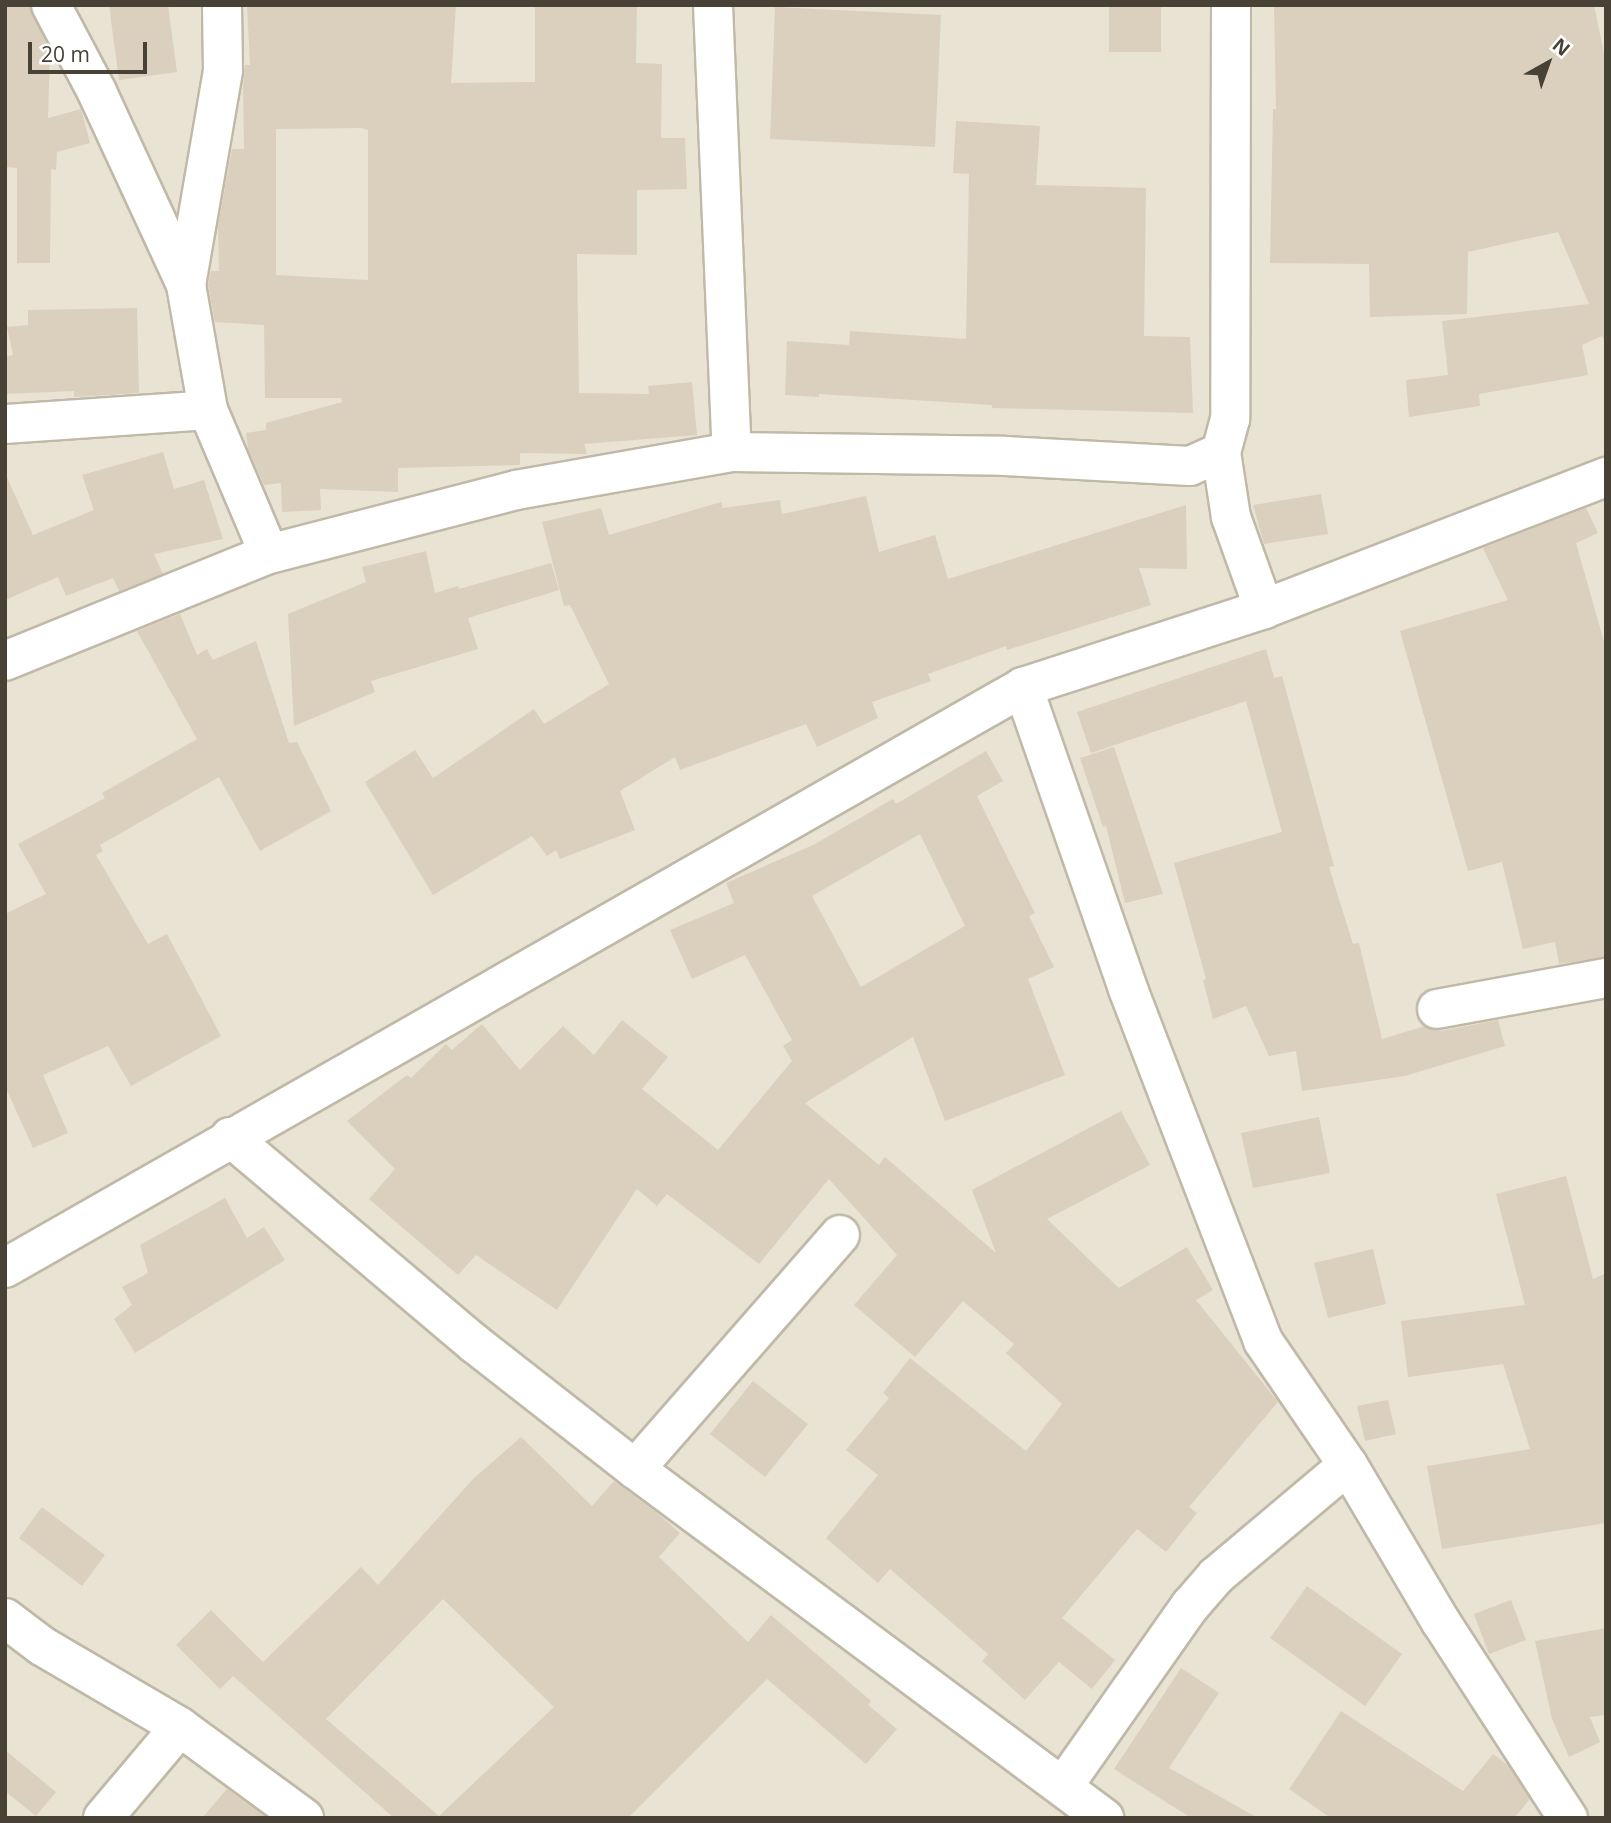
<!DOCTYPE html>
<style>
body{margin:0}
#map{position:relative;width:1611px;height:1823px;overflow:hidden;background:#f5f1e6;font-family:"Open Sans",sans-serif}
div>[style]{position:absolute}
.residential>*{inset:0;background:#e9e3d4}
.building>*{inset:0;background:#dad0bd}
.roads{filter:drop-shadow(2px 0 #c1b9a8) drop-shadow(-2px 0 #c1b9a8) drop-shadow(0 2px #c1b9a8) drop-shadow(0 -2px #c1b9a8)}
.street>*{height:38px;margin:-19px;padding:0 19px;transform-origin:19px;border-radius:19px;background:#fff}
span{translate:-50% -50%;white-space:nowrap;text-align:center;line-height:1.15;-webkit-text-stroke:5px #fff;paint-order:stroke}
.frame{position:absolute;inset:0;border:7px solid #484135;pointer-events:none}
.north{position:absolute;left:1513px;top:28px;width:70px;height:70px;-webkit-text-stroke:5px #fff;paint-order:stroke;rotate:40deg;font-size:19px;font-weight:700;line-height:28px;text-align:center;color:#484135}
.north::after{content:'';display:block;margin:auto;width:24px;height:32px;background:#484135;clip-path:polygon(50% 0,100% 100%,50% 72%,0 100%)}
.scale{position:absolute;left:28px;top:42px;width:119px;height:32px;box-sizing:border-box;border:4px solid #484135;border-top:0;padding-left:9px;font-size:21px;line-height:24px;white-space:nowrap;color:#484135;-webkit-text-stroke:5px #fff;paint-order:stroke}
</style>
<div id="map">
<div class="residential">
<div style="clip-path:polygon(5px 5px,1606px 5px,1606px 1818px,5px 1818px)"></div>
</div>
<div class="building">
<div style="clip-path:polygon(5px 5px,29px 5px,50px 51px,48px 118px,81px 109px,90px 143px,57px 152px,56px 170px,51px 169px,50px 263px,17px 263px,17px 168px,5px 167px)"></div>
<div style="clip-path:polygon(109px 5px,168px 5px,177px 72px,119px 80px)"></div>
<div style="clip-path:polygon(evenodd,247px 5px,456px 5px,451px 83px,535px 82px,535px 5px,637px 5px,636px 63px,662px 64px,661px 138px,685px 138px,687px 189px,637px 190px,637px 255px,577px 254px,579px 393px,649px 394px,648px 386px,692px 382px,697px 435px,584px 444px,587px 454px,520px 453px,520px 465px,398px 468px,398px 492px,320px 489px,321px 510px,282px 512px,281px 483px,264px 485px,248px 449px,246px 433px,266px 430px,266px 423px,342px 402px,341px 398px,265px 398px,264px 325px,215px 322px,208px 285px,211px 271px,219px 271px,218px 226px,232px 149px,244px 149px,243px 85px,245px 65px,250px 65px,247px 5px,362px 128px,368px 130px,368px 280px,276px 275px,276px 129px,362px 128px)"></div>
<div style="clip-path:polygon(1109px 5px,1161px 5px,1161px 52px,1109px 52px)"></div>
<div style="clip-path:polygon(1274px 5px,1594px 5px,1606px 63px,1606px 344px,1602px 336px,1582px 345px,1588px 375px,1479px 394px,1480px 406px,1409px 417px,1406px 380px,1448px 375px,1442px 321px,1589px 304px,1558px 232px,1468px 252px,1467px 314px,1370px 317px,1369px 264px,1270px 263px,1273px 109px,1276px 109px)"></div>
<div style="clip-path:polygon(775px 7px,941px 15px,935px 147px,770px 139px)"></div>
<div style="clip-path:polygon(956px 121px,1040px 126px,1036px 185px,1146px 188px,1144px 336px,1190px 337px,1193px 413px,992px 408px,992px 405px,819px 394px,819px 397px,785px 395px,787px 341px,849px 345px,850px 331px,966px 339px,969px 174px,953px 173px)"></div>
<div style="clip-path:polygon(137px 308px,139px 393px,74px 397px,74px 391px,5px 394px,5px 357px,13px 355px,7px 327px,28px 325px,28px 310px)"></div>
<div style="clip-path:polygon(163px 452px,174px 489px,204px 480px,223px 539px,154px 554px,163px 574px,119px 591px,113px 578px,66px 596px,58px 577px,5px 600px,5px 473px,33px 535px,94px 510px,82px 475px)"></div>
<div style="clip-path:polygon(1321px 494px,1328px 534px,1264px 544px,1253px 505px)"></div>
<div style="clip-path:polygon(866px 496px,879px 552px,935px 535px,948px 579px,1186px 505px,1187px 569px,1139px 568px,1151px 605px,1007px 650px,1006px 646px,928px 674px,931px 681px,872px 702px,878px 718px,817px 747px,806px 724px,680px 770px,675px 757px,620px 791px,635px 830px,560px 859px,556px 850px,547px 856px,532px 836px,433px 895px,365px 782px,415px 750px,433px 778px,534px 709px,544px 724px,609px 684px,570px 605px,564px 606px,542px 522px,601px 508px,609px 535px,721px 502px,723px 508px,780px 500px,782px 514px)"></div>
<div style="clip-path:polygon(1586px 508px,1598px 533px,1576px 543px,1606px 649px,1606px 957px,1559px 964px,1555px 942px,1523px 949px,1502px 862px,1468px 871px,1400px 631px,1508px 600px,1483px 548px)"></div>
<div style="clip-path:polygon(426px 551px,435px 593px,458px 586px,459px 589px,551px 563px,559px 590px,468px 618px,478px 649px,371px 681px,375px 692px,294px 726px,288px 614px,366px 582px,362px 567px)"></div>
<div style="clip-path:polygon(180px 614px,197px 655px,207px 649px,213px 660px,256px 641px,289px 743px,297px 742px,331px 811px,260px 851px,219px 777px,100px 845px,103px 851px,96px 855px,148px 944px,167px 934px,221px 1036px,131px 1086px,108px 1046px,43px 1075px,68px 1133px,33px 1148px,5px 1086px,5px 914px,46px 894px,18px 844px,105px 798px,102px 793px,197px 739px,137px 631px)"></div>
<div style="clip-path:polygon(1266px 649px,1274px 678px,1282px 676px,1334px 866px,1329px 867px,1353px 944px,1359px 943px,1382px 1039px,1425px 1026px,1441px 1031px,1498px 1020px,1505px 1046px,1405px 1076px,1302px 1091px,1296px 1051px,1269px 1056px,1246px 1006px,1213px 1019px,1203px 980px,1206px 979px,1174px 863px,1282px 832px,1246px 701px,1091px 753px,1077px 712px)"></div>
<div style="clip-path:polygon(1114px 747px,1163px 894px,1125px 903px,1106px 826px,1103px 827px,1080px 758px)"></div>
<div style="clip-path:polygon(evenodd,986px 751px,1003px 781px,977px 796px,1035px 913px,1029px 916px,1054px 967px,1028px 979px,1065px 1075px,945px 1121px,913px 1037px,805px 1103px,879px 1165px,885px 1157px,996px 1253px,972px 1190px,1121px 1111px,1150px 1165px,1047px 1219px,1119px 1288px,1187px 1247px,1213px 1290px,1196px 1300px,1278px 1402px,1189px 1507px,1197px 1513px,1166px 1552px,1137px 1529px,1062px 1618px,1115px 1660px,1092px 1689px,1059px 1662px,1025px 1700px,982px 1661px,988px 1654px,890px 1569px,878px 1583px,826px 1538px,878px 1475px,846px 1450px,889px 1398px,883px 1393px,910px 1358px,1026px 1451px,1062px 1404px,1006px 1353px,1014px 1344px,963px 1301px,915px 1357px,854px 1305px,897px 1255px,829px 1179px,759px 1264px,667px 1194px,657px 1206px,637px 1189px,557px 1310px,476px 1255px,458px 1275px,369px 1199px,395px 1169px,347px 1121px,407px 1075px,411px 1078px,446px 1044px,452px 1050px,482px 1024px,520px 1070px,563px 1026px,594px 1055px,622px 1020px,668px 1057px,642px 1089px,718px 1150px,792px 1061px,783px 1046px,792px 1040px,745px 955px,692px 979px,670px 930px,734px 903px,726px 883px,813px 845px,893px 799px,896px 804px,986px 751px,920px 834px,965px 926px,861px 987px,812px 896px,920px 834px)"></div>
<div style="clip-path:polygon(1319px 1117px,1330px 1173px,1253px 1188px,1241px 1133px)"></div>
<div style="clip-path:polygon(1566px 1176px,1593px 1279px,1606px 1273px,1606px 1523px,1442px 1549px,1427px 1466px,1530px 1449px,1503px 1364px,1408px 1377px,1401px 1321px,1525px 1305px,1496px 1194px)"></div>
<div style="clip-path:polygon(225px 1198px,247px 1238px,264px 1227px,285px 1260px,135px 1353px,114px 1319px,132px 1305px,122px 1287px,148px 1273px,140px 1245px)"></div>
<div style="clip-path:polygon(1373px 1249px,1386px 1304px,1328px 1318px,1314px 1263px)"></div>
<div style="clip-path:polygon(753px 1381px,808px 1424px,765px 1477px,710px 1434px)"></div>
<div style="clip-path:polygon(1388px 1400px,1396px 1434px,1365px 1441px,1357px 1406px)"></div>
<div style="clip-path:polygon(evenodd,521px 1437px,592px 1506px,614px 1481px,656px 1512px,680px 1533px,659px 1557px,748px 1642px,771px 1615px,871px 1701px,868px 1705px,897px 1729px,866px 1764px,767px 1679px,628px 1818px,394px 1818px,233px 1676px,220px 1689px,176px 1645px,211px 1610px,263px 1662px,361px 1567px,378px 1585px,473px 1479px,521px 1437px,443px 1599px,554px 1707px,439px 1816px,326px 1719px,443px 1599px)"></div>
<div style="clip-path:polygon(42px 1507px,105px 1555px,82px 1586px,19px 1538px)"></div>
<div style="clip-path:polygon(1307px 1586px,1402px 1654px,1365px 1706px,1270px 1638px)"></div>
<div style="clip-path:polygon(1511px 1600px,1526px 1640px,1489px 1654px,1474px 1614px)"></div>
<div style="clip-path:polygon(1606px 1628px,1606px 1715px,1590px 1717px,1600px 1742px,1569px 1757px,1552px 1719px,1535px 1641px)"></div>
<div style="clip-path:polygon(1181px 1668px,1219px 1693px,1169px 1768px,1258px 1818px,1191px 1818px,1114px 1769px)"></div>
<div style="clip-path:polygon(1341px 1711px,1463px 1791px,1493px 1754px,1509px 1766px,1530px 1799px,1514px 1818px,1331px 1818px,1289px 1789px)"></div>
<div style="clip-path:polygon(5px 1750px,56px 1792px,36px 1816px,5px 1791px)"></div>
<div style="clip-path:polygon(227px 1789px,267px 1818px,202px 1818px)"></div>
</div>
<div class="roads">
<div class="street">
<div style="left:51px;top:5px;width:98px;rotate:62.1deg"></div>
<div style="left:97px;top:92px;width:213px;rotate:65.2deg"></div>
<div style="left:186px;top:285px;width:127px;rotate:80deg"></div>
<div style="left:208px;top:410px;width:156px;rotate:67deg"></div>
<div style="left:713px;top:5px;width:447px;rotate:87.6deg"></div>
<div style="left:1231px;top:5px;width:414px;rotate:90.1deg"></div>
<div style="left:1230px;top:419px;width:34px;rotate:105deg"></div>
<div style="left:1221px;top:452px;width:66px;rotate:81.3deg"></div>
<div style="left:1231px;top:517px;width:98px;rotate:70.3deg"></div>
<div style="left:186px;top:285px;width:218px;rotate:-80.2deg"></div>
<div style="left:223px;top:70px;width:65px;rotate:-90.9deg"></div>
<div style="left:5px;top:424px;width:203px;rotate:-3.9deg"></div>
<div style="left:5px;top:661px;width:285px;rotate:-22.1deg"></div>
<div style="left:269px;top:554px;width:255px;rotate:-14.5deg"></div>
<div style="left:516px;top:490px;width:219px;rotate:-10deg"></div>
<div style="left:732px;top:452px;width:273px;rotate:0.8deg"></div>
<div style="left:1005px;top:456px;width:185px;rotate:3.1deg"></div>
<div style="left:1190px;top:466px;width:34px;rotate:-24deg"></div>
<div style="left:1023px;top:687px;width:320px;rotate:70.8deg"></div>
<div style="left:1128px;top:989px;width:377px;rotate:69deg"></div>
<div style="left:1263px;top:1341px;width:150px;rotate:55.6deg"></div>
<div style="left:1348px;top:1465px;width:182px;rotate:59.4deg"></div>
<div style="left:1441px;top:1622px;width:234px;rotate:57.1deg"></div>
<div style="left:1437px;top:1009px;width:172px;rotate:-10.4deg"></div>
<div style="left:230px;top:1137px;width:321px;rotate:40.2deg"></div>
<div style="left:475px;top:1344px;width:203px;rotate:38deg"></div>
<div style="left:635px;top:1469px;width:585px;rotate:36.65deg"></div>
<div style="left:5px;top:1268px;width:1172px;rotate:-29.71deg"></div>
<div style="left:1023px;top:687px;width:253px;rotate:-17.9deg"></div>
<div style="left:1264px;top:609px;width:367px;rotate:-21.1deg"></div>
<div style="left:635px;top:1469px;width:311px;rotate:-48.8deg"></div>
<div style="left:5px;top:1618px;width:46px;rotate:37.1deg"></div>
<div style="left:42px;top:1646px;width:160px;rotate:30.4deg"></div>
<div style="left:180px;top:1727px;width:154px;rotate:36.3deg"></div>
<div style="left:1064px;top:1785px;width:219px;rotate:-54.9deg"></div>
<div style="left:1190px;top:1606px;width:40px;rotate:-49deg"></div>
<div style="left:1216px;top:1576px;width:172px;rotate:-40.1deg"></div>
<div style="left:103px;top:1818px;width:119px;rotate:-49.8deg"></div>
</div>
</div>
<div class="frame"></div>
<div class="north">N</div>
<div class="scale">20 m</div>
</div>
